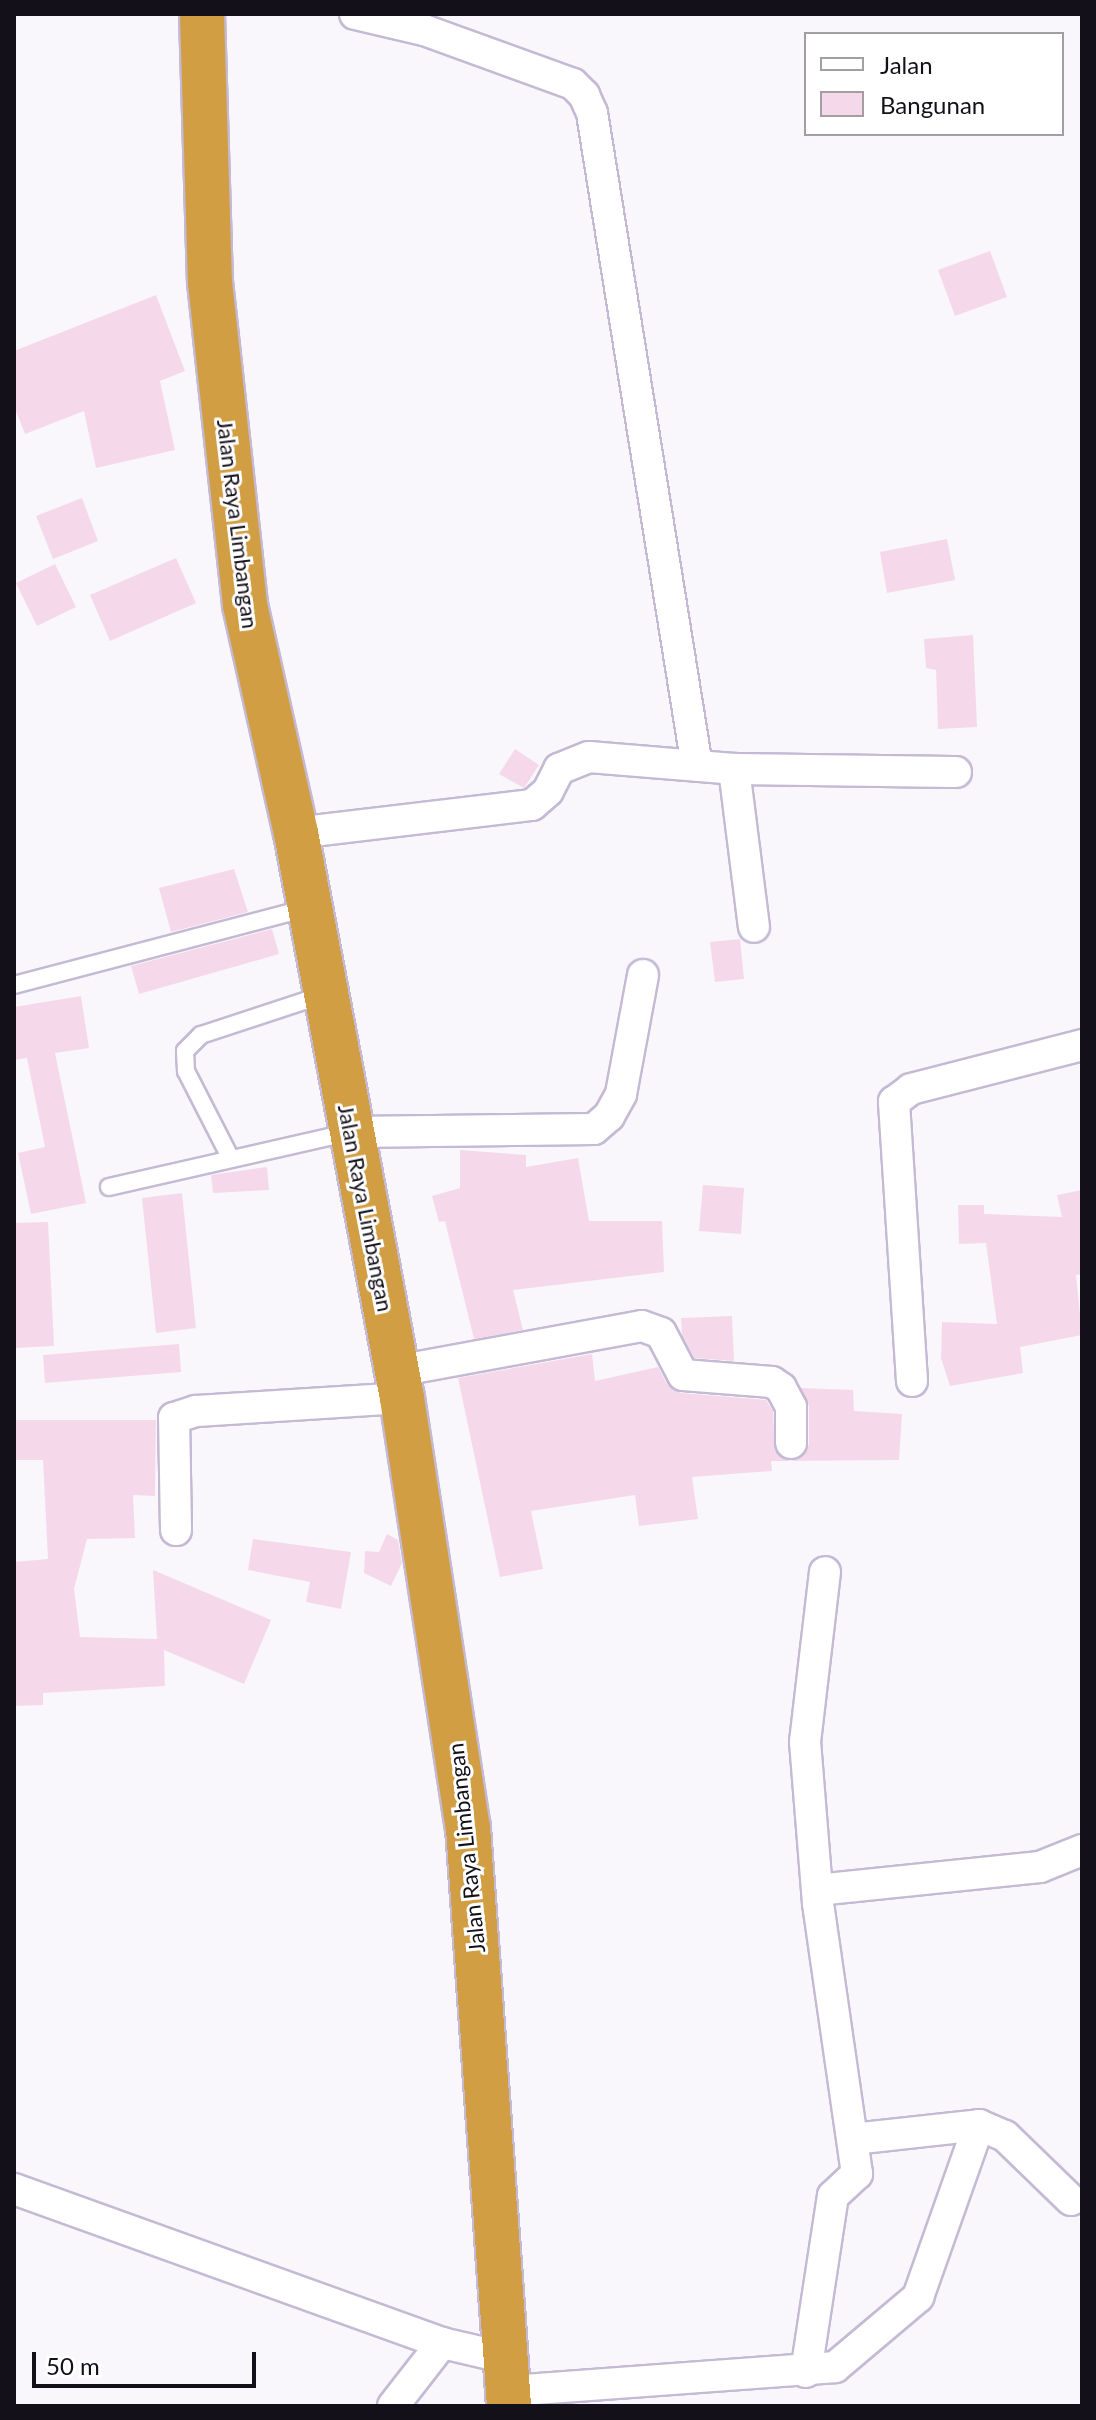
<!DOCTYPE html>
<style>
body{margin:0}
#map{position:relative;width:1096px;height:2420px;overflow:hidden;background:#f9f7fc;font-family:Lato,sans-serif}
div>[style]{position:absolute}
.building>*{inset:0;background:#f5d9eb}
.roads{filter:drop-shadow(2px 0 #c4bad4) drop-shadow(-2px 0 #c4bad4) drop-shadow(0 2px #c4bad4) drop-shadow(0 -2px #c4bad4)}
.service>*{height:16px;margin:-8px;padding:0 8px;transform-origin:8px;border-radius:8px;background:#fff}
.minor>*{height:30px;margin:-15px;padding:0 15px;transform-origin:15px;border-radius:15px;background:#fff}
.trunk>*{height:44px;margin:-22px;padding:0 22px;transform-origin:22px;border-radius:22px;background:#d29e44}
span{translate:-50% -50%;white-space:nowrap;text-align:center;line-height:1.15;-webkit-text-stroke:6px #fff;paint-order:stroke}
.street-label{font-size:22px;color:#141019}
.frame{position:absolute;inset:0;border:16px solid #141019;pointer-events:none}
.legend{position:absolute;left:804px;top:32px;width:260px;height:104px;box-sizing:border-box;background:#fff;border:2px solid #a19fa3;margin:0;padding:10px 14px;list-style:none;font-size:24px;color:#141019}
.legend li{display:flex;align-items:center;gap:16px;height:40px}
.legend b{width:40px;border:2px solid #a19fa3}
.scale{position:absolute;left:32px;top:2352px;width:224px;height:36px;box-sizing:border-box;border:4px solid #141019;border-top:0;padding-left:10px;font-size:24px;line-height:28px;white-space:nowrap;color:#141019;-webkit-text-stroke:6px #fff;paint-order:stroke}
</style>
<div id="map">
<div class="building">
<div style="clip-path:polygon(990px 251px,1007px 297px,955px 316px,938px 270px)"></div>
<div style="clip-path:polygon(156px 295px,185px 371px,160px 381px,175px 450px,96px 468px,84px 411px,25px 434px,14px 406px,14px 351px)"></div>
<div style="clip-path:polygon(82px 498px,98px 541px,53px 559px,36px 516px)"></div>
<div style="clip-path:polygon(947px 539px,955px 580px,887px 593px,880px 552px)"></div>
<div style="clip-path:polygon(176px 558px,196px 603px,110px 641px,90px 595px)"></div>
<div style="clip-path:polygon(55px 564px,76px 607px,37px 626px,16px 583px)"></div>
<div style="clip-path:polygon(973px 635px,977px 727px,938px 729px,936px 670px,926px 668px,924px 639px)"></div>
<div style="clip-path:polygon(515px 749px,539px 765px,524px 788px,499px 774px)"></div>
<div style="clip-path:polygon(234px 869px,248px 912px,171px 932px,159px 888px)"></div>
<div style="clip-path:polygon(272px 929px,279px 954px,139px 994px,131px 966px)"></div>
<div style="clip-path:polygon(740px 939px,744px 979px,715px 982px,710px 942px)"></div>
<div style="clip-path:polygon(81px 996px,89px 1048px,55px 1053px,86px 1203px,31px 1214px,18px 1153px,45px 1147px,27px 1058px,14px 1060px,14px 1007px)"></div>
<div style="clip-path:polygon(460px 1150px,526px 1155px,526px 1167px,578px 1158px,589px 1221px,662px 1221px,664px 1272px,513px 1290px,523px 1330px,474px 1339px,445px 1221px,439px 1222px,432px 1196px,460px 1188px)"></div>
<div style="clip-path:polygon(267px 1167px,269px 1190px,213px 1193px,211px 1175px)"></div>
<div style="clip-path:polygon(703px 1185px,744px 1188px,741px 1234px,699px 1231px)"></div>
<div style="clip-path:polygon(1082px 1190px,1082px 1274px,1076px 1275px,1082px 1335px,1020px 1347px,1023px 1373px,950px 1386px,941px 1358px,942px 1322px,997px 1324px,986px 1243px,959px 1244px,958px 1205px,984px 1205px,984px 1214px,1062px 1217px,1057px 1195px)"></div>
<div style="clip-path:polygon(182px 1193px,196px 1328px,156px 1333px,142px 1198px)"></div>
<div style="clip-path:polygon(48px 1222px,54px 1346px,14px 1348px,14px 1223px)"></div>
<div style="clip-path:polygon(732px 1316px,734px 1361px,694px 1358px,682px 1335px,681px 1318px)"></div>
<div style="clip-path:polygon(179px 1344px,181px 1372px,45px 1383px,43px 1355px)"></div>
<div style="clip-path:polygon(592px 1354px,595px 1381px,658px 1367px,667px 1384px,681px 1393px,766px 1400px,773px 1411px,775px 1451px,790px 1461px,801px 1458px,809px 1444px,809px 1406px,801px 1388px,853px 1390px,854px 1411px,902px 1414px,899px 1460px,771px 1461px,772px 1471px,692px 1477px,698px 1519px,639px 1526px,635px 1495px,531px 1511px,543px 1569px,500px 1577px,458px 1378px)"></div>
<div style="clip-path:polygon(14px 1420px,156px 1420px,155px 1496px,133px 1495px,135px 1538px,87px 1539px,74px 1589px,80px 1637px,157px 1639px,153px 1570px,271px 1620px,244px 1684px,164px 1650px,165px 1686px,43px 1693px,43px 1705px,14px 1706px,14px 1562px,48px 1559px,43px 1460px,14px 1460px)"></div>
<div style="clip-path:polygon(387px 1534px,398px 1540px,402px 1563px,391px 1586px,364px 1573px,365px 1551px,379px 1552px)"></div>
<div style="clip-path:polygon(253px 1539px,351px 1552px,341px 1609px,306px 1602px,310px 1582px,248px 1570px)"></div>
</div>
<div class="roads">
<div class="service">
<div style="left:14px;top:985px;width:303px;rotate:-14.7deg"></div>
<div style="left:231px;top:1159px;width:99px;rotate:-117.1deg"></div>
<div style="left:186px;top:1071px;width:20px;rotate:-93deg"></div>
<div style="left:185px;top:1051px;width:23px;rotate:-45deg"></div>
<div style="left:201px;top:1035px;width:128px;rotate:-18.2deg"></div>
<div style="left:109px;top:1187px;width:248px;rotate:-12.8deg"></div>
</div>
<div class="minor">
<div style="left:355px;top:14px;width:71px;rotate:13.1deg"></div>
<div style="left:424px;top:30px;width:158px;rotate:19.9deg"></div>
<div style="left:573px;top:84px;width:16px;rotate:45deg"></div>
<div style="left:584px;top:95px;width:20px;rotate:66deg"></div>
<div style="left:592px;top:113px;width:661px;rotate:80.87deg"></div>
<div style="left:734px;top:769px;width:159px;rotate:82.8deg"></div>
<div style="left:296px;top:833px;width:238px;rotate:-6.8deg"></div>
<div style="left:532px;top:805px;width:21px;rotate:-41deg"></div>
<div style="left:548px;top:791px;width:25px;rotate:-63deg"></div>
<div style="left:559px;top:769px;width:32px;rotate:-22deg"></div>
<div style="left:589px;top:757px;width:145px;rotate:4.7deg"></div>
<div style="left:734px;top:769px;width:222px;rotate:0.8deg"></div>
<div style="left:352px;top:1132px;width:242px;rotate:-0.7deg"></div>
<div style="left:594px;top:1129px;width:20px;rotate:-41deg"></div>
<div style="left:609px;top:1116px;width:25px;rotate:-61deg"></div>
<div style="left:621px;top:1094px;width:121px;rotate:-79.5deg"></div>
<div style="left:397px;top:1371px;width:249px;rotate:-10.4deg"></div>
<div style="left:642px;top:1326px;width:20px;rotate:20deg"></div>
<div style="left:661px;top:1333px;width:47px;rotate:62.4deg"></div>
<div style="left:683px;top:1375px;width:89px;rotate:4.5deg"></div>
<div style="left:772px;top:1382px;width:11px;rotate:34deg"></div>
<div style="left:781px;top:1388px;width:21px;rotate:62deg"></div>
<div style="left:791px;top:1407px;width:36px;rotate:90deg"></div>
<div style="left:912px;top:1381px;width:280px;rotate:-93.7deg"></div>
<div style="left:894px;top:1102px;width:21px;rotate:-37deg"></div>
<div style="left:911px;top:1089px;width:177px;rotate:-14.4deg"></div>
<div style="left:176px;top:1530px;width:112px;rotate:-91deg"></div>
<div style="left:174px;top:1418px;width:23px;rotate:-18deg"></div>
<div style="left:196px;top:1411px;width:206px;rotate:-3.6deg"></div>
<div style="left:817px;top:1890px;width:224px;rotate:-5.9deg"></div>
<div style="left:1040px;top:1867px;width:45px;rotate:-22deg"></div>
<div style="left:853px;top:2139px;width:127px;rotate:-6.3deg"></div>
<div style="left:979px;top:2125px;width:28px;rotate:23deg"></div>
<div style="left:1005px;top:2136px;width:92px;rotate:44.1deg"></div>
<div style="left:14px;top:2189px;width:455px;rotate:19.8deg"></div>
<div style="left:442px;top:2343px;width:67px;rotate:13deg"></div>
<div style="left:806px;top:2372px;width:178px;rotate:-81.3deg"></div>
<div style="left:833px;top:2196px;width:33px;rotate:-43deg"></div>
<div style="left:857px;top:2174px;width:274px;rotate:-98.2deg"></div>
<div style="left:818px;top:1903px;width:162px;rotate:-94.6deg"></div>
<div style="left:805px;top:1742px;width:171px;rotate:-83.3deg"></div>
<div style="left:509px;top:2391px;width:327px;rotate:-4.2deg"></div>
<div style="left:835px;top:2367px;width:109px;rotate:-40.1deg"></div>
<div style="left:918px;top:2297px;width:182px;rotate:-70.5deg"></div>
<div style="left:393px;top:2406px;width:80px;rotate:-52.1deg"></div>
</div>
<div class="trunk">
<div style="left:202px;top:14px;width:268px;rotate:88.3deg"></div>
<div style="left:210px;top:282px;width:325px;rotate:83.8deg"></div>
<div style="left:245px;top:605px;width:234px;rotate:77.4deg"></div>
<div style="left:296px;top:833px;width:575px;rotate:79.37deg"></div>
<div style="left:402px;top:1398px;width:435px;rotate:81.3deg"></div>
<div style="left:468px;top:1828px;width:579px;rotate:85.94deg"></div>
</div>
</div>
<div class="street-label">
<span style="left:238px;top:524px;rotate:83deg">Jalan Raya Limbangan</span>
<span style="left:366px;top:1208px;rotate:79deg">Jalan Raya Limbangan</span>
<span style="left:466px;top:1848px;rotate:-96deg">Jalan Raya Limbangan</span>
</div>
<div class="frame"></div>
<ul class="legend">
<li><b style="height:10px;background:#fff"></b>Jalan</li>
<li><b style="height:22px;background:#f5d9eb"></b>Bangunan</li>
</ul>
<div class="scale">50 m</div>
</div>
